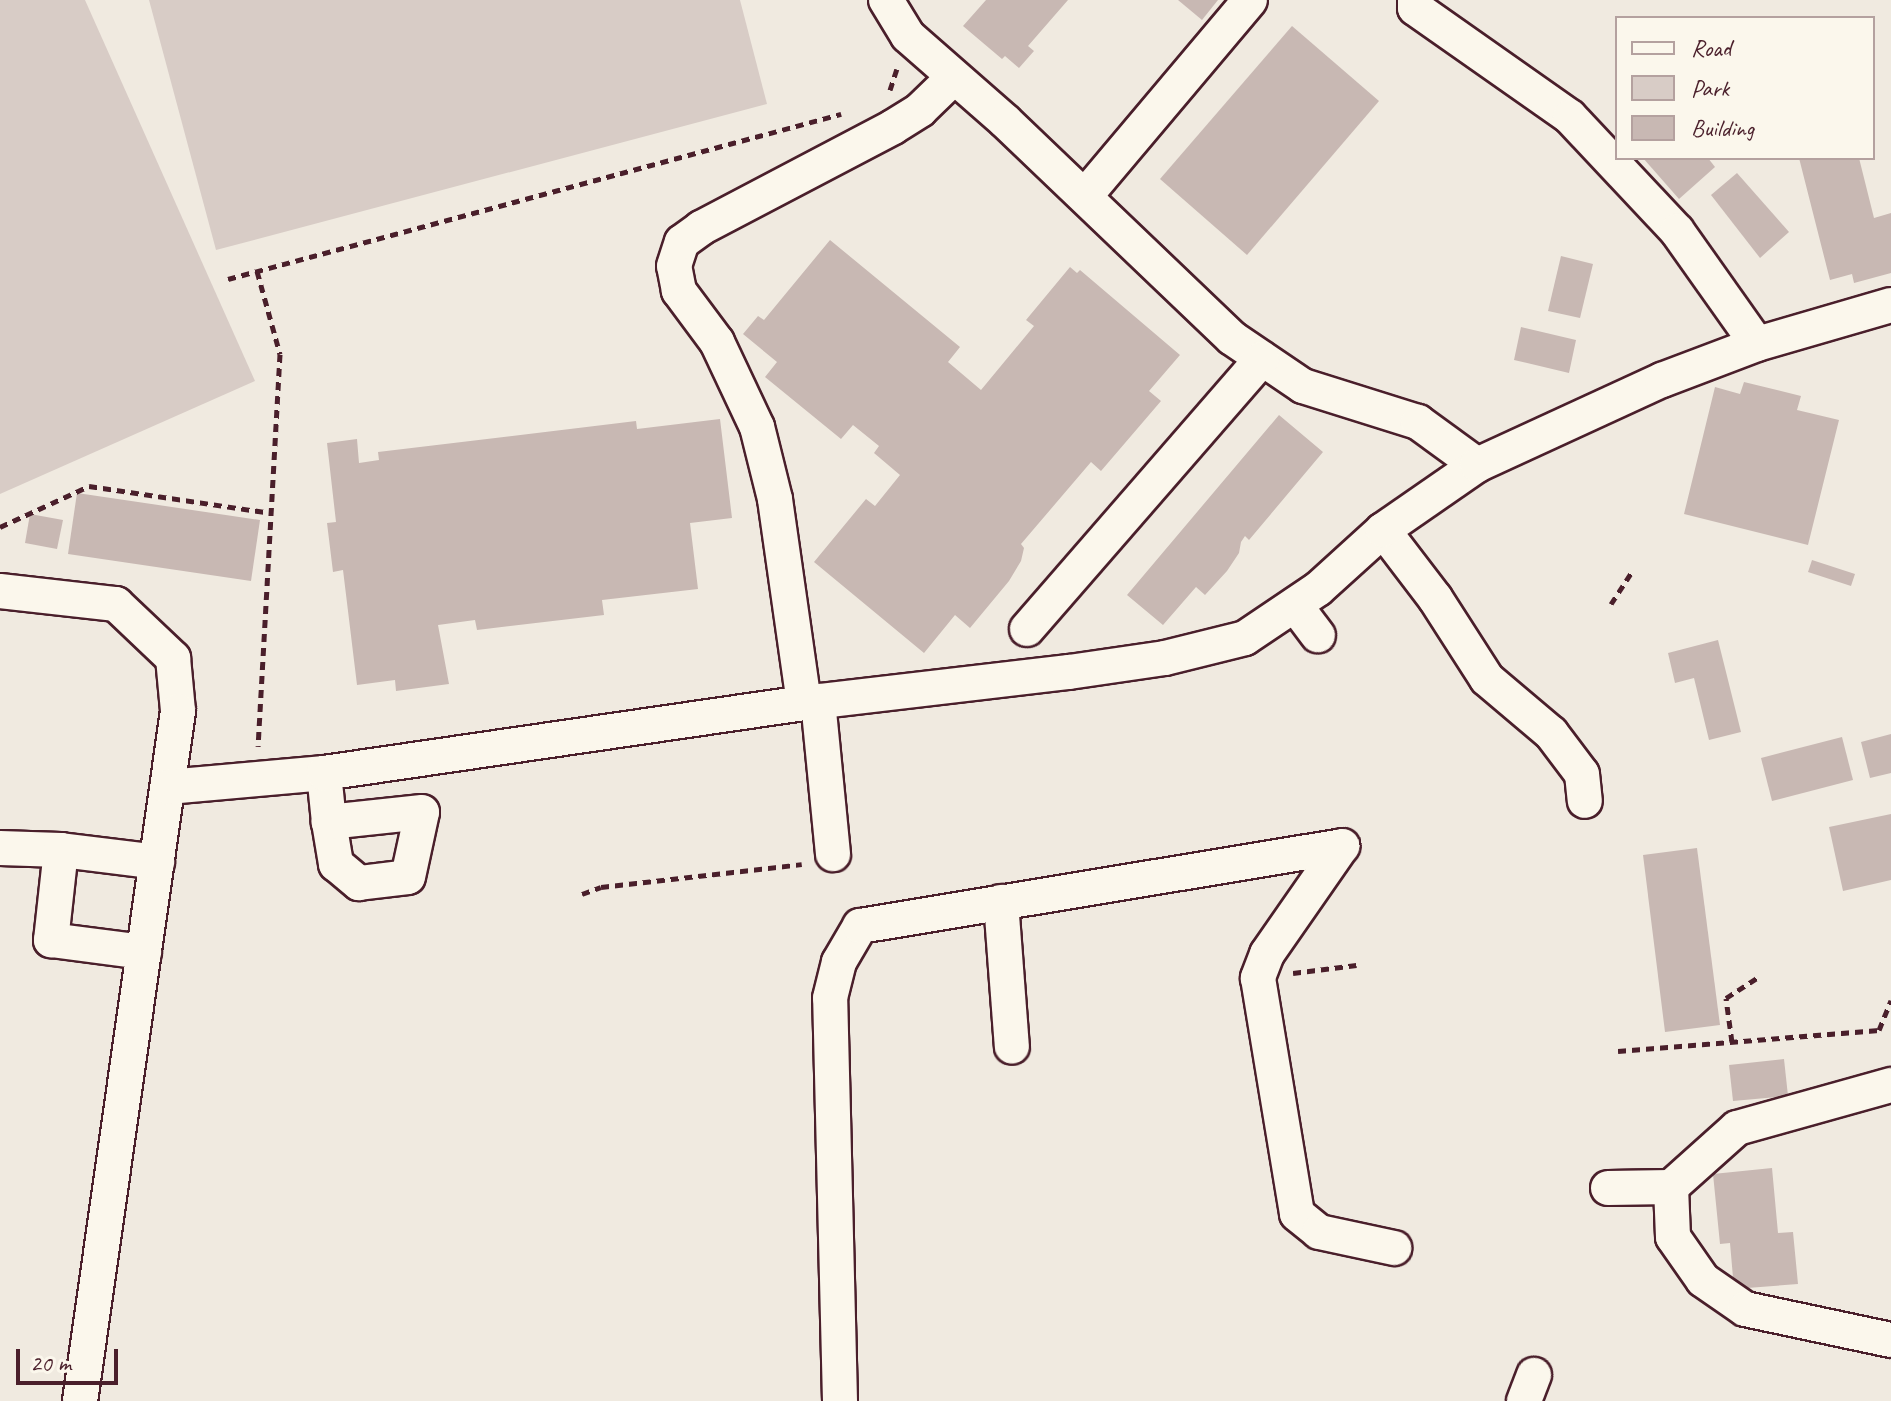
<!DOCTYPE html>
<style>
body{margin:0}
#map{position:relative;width:1891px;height:1401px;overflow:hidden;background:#f0eae0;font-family:Caveat,sans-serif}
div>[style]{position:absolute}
.green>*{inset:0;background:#d8ccc6}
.building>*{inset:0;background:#c8b8b3}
.path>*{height:5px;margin-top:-2.5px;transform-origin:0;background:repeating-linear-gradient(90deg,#4a1f2b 0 8px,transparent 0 14px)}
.roads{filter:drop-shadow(2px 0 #4a1f2b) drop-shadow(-2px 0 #4a1f2b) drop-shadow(0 2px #4a1f2b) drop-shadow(0 -2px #4a1f2b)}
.minor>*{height:34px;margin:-17px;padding:0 17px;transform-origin:17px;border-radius:17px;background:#fbf7ec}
span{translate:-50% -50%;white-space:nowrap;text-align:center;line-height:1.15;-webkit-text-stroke:6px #fbf7ec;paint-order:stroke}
.legend{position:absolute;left:1615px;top:16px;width:260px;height:144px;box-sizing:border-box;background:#fbf7ec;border:2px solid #b4a19f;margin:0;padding:10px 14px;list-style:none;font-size:24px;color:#4a1f2b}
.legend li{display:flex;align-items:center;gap:16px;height:40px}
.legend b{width:40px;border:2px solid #b4a19f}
.scale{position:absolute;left:16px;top:1349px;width:102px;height:36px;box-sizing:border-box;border:4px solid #4a1f2b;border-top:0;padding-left:10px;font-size:24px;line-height:28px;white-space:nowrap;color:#4a1f2b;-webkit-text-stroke:6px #fbf7ec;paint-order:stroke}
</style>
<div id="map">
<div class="green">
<div style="clip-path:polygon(0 0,85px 0,255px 381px,0 494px)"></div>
<div style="clip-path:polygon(149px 0,740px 0,767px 104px,216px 250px)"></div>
</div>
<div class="building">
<div style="clip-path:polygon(986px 0,1068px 0,1028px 46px,1034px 51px,1019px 68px,1005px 56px,1002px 59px,963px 26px)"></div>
<div style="clip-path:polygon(1178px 0,1218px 0,1202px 20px)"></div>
<div style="clip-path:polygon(1292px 26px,1379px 101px,1247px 255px,1160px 179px)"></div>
<div style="clip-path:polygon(1643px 158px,1708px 158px,1715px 167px,1679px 199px)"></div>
<div style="clip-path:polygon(1799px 158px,1859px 158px,1874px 218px,1891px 213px,1891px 273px,1854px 283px,1852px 274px,1830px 280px)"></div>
<div style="clip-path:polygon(1737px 173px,1789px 232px,1760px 258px,1711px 195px)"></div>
<div style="clip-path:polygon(830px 240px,960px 347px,948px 362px,981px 390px,1034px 326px,1026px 320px,1070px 267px,1077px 273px,1080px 270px,1180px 355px,1149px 391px,1161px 401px,1101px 471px,1091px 462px,1021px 544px,1024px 548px,1021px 561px,1009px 581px,970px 628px,955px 615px,924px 653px,814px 562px,866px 499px,875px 506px,900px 475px,874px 453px,879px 446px,853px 425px,841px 439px,765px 377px,777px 362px,743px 334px,758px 316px,764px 320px)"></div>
<div style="clip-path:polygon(1561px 256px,1593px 264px,1580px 318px,1548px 311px)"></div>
<div style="clip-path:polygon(1521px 327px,1576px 340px,1569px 373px,1514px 360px)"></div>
<div style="clip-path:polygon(1744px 382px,1801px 396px,1797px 410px,1839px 420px,1808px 545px,1684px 514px,1715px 387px,1740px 394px)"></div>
<div style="clip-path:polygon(1279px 415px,1323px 452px,1249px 540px,1245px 536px,1241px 542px,1239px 553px,1227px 571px,1205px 595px,1196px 587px,1163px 625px,1127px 595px)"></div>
<div style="clip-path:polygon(720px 419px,732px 518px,690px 523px,698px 589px,602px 600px,604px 615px,477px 630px,475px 620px,438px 625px,449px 684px,396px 691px,395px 680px,357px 685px,343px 570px,333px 572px,327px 523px,336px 522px,327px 443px,357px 439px,359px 463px,379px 460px,378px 452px,636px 421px,637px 429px)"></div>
<div style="clip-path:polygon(77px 493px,260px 520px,251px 581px,68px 554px)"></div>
<div style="clip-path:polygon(30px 514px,63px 520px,57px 549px,25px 543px)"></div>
<div style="clip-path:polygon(1812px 560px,1855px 574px,1851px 586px,1808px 572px)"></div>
<div style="clip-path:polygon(1718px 640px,1741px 732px,1709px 740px,1694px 678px,1675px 683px,1668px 653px)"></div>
<div style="clip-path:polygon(1891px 734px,1891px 773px,1870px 778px,1861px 742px)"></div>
<div style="clip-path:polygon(1842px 737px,1853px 780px,1772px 801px,1761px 758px)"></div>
<div style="clip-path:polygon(1891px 814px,1891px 880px,1843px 891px,1829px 827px)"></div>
<div style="clip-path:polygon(1697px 848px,1720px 1025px,1665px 1032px,1643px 855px)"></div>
<div style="clip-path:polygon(1784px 1059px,1788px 1096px,1733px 1101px,1729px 1065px)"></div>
<div style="clip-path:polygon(1772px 1168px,1778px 1233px,1793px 1232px,1798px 1284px,1734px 1289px,1730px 1243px,1720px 1244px,1713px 1174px)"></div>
</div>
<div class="path">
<div style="left:890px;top:90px;width:22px;rotate:-72deg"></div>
<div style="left:257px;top:271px;width:86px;rotate:74.5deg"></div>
<div style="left:280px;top:354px;width:393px;rotate:93.2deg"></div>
<div style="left:228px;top:279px;width:635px;rotate:-15.07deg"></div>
<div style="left:0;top:527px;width:98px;rotate:-24.7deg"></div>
<div style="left:89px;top:486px;width:184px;rotate:8.4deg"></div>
<div style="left:1611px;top:604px;width:38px;rotate:-57deg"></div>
<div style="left:582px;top:894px;width:20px;rotate:-20deg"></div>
<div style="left:601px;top:887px;width:202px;rotate:-6.5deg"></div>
<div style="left:1293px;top:973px;width:64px;rotate:-7.2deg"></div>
<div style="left:1732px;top:1042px;width:44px;rotate:-97.8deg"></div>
<div style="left:1726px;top:998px;width:38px;rotate:-33deg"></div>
<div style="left:1618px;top:1051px;width:262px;rotate:-4.6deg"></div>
<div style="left:1879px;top:1030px;width:32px;rotate:-68deg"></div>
</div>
<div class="roads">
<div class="minor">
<div style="left:886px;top:0;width:42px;rotate:58.6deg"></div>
<div style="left:908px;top:36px;width:129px;rotate:41.2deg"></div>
<div style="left:1005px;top:121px;width:314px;rotate:43.7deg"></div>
<div style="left:1232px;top:338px;width:86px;rotate:34.1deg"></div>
<div style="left:1303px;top:386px;width:121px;rotate:17.4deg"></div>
<div style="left:1418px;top:422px;width:73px;rotate:36.1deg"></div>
<div style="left:1415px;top:0;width:8px;rotate:90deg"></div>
<div style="left:1415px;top:8px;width:189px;rotate:35.1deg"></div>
<div style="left:1570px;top:117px;width:156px;rotate:46.8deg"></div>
<div style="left:1677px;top:231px;width:138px;rotate:54.7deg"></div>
<div style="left:1085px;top:196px;width:256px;rotate:-49.9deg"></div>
<div style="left:1383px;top:530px;width:86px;rotate:52.6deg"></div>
<div style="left:1435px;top:598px;width:96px;rotate:57.3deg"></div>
<div style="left:1487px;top:679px;width:84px;rotate:40.2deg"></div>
<div style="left:1551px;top:733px;width:51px;rotate:52.9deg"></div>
<div style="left:1582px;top:774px;width:27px;rotate:84deg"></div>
<div style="left:0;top:591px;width:117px;rotate:6.4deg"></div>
<div style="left:116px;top:604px;width:79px;rotate:43.5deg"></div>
<div style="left:173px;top:658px;width:53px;rotate:84.6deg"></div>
<div style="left:178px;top:711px;width:697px;rotate:98.08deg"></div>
<div style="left:1295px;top:605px;width:38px;rotate:53deg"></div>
<div style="left:1027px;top:629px;width:358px;rotate:-49deg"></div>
<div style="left:818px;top:701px;width:154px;rotate:84.4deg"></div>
<div style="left:804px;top:703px;width:206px;rotate:-98.1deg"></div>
<div style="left:775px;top:499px;width:74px;rotate:-104deg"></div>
<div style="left:757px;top:427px;width:94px;rotate:-115.2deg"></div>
<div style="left:717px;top:342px;width:64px;rotate:-126.7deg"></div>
<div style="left:679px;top:291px;width:25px;rotate:-101deg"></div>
<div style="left:674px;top:266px;width:25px;rotate:-72deg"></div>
<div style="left:682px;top:242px;width:24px;rotate:-36deg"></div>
<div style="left:701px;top:228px;width:217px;rotate:-27.7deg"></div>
<div style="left:893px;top:127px;width:32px;rotate:-32deg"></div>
<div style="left:920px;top:110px;width:46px;rotate:-44.1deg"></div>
<div style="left:324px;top:773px;width:49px;rotate:84.2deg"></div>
<div style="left:329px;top:822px;width:43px;rotate:80.5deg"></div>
<div style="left:336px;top:864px;width:30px;rotate:40deg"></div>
<div style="left:359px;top:883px;width:49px;rotate:-7deg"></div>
<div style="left:408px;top:877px;width:66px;rotate:-77.8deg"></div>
<div style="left:422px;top:812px;width:94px;rotate:173.9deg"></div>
<div style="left:168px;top:787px;width:157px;rotate:-5.1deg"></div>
<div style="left:324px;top:773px;width:485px;rotate:-8.3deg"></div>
<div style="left:804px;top:703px;width:267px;rotate:-6.7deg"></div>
<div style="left:1069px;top:672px;width:97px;rotate:-8.3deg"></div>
<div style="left:1165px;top:658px;width:82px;rotate:-14deg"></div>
<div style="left:1245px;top:638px;width:88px;rotate:-33.9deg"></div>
<div style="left:1318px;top:589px;width:88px;rotate:-42.2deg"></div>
<div style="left:1383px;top:530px;width:114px;rotate:-34.7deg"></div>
<div style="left:1477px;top:465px;width:204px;rotate:-24.7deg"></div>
<div style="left:1662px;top:380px;width:102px;rotate:-20.8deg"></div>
<div style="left:1757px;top:344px;width:140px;rotate:-16.2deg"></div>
<div style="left:1342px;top:846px;width:131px;rotate:124.8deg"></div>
<div style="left:1267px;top:954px;width:26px;rotate:111deg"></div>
<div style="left:1258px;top:978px;width:239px;rotate:80.6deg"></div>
<div style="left:1297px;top:1214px;width:28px;rotate:39deg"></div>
<div style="left:1319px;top:1232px;width:77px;rotate:12deg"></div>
<div style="left:0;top:848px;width:61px;rotate:1.9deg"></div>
<div style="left:61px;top:850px;width:97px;rotate:7.1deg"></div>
<div style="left:61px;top:850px;width:91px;rotate:96.3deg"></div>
<div style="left:51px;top:940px;width:94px;rotate:7.4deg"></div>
<div style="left:1001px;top:902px;width:145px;rotate:85.7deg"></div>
<div style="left:1891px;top:1085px;width:160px;rotate:164.4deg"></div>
<div style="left:1737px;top:1128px;width:89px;rotate:138.2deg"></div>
<div style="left:1671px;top:1187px;width:50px;rotate:87.7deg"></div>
<div style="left:1673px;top:1237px;width:52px;rotate:55.1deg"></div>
<div style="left:1703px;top:1280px;width:51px;rotate:34.6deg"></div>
<div style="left:1745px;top:1309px;width:149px;rotate:12deg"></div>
<div style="left:1608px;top:1188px;width:63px;rotate:-0.9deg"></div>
<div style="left:840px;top:1401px;width:403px;rotate:-91.4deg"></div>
<div style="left:830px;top:998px;width:37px;rotate:-76deg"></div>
<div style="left:839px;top:962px;width:42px;rotate:-59.7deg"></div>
<div style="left:860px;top:926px;width:489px;rotate:-9.4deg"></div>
<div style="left:1524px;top:1401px;width:28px;rotate:-69deg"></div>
</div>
</div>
<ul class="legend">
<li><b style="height:10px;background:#fbf7ec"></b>Road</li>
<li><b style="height:22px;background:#d8ccc6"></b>Park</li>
<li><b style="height:22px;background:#c8b8b3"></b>Building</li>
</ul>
<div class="scale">20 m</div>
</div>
